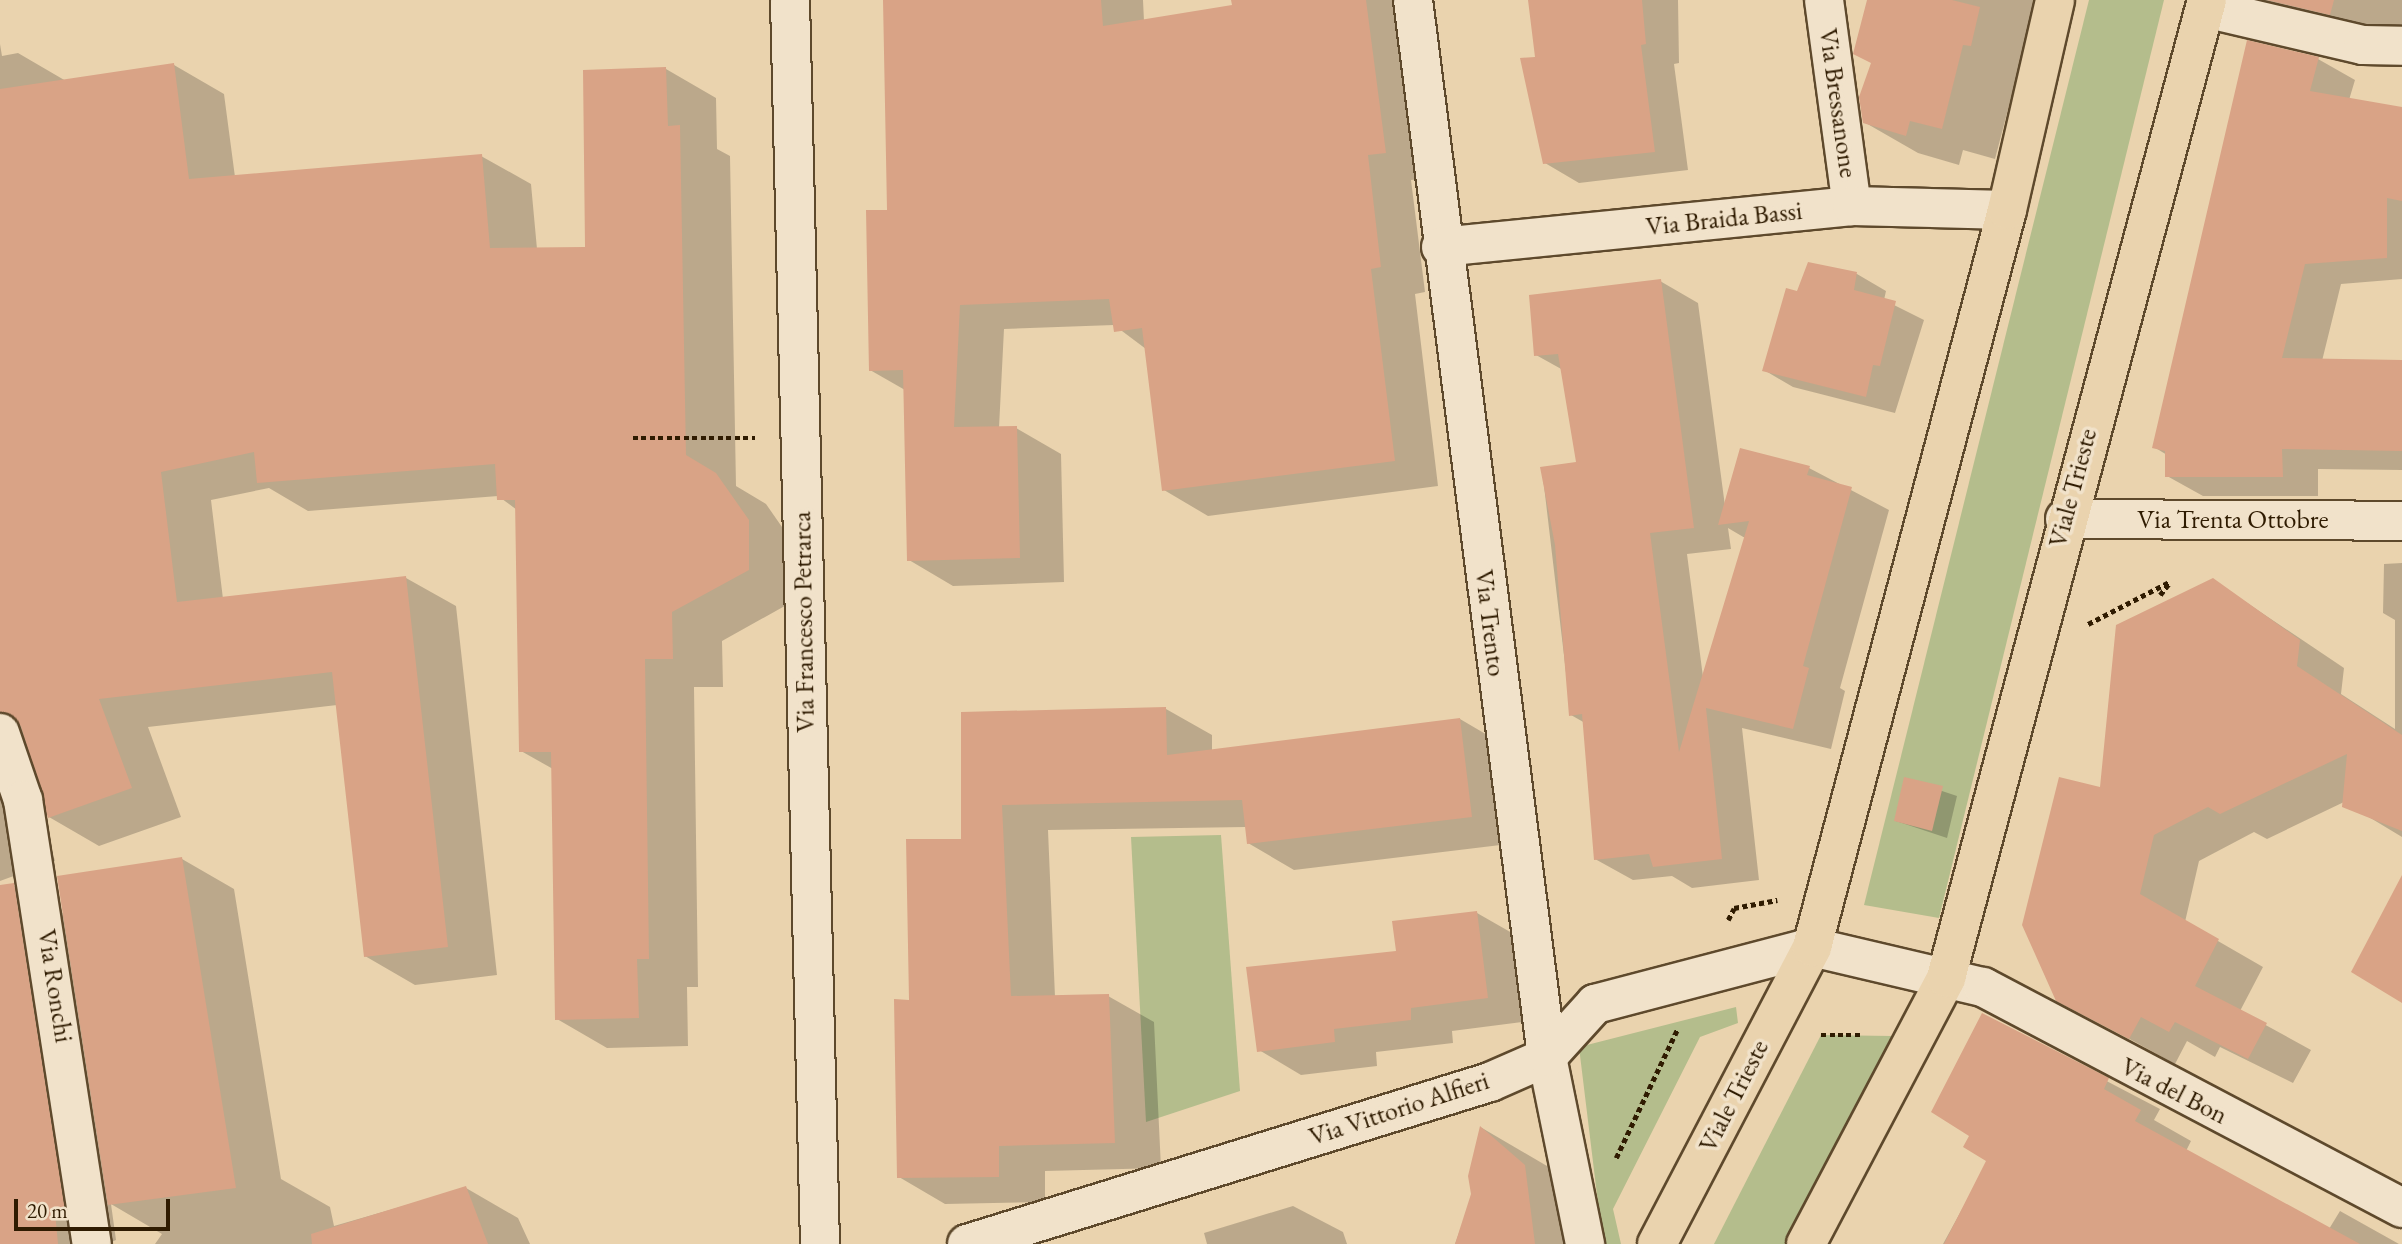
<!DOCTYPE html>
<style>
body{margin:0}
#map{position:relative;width:2402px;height:1244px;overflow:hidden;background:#ead3ae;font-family:"EB Garamond",serif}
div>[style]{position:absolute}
.green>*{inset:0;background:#b4bd8c}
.shadow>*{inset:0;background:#0003}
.building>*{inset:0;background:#d9a386}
.path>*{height:4.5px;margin-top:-2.25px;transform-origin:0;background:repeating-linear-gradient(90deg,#2f1b01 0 5px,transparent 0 8.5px)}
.roads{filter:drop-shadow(2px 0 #5e492c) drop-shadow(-2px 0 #5e492c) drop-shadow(0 2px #5e492c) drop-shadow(0 -2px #5e492c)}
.street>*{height:38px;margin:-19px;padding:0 19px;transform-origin:19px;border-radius:19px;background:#f1e2ca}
.secondary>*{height:38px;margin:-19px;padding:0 19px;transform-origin:19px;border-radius:19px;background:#f1e2ca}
.primary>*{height:38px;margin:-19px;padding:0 19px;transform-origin:19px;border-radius:19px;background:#ead3ae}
span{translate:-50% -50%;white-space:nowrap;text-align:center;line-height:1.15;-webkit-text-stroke:7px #f1e2ca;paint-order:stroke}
.street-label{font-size:26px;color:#2f1b01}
.scale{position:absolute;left:14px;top:1199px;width:156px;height:32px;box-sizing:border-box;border:4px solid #2f1b01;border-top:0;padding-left:9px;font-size:21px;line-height:24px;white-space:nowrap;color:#2f1b01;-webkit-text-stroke:5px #f1e2ca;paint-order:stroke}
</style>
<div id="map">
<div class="green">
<div style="clip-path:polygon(2089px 0,2164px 0,1939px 918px,1864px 905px)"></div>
<div style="clip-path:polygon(1221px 835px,1240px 1091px,1146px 1122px,1131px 837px)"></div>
<div style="clip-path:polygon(1736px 1007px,1738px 1023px,1700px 1037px,1613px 1209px,1621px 1244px,1603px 1244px,1579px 1047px)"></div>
<div style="clip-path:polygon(1821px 1035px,1892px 1036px,1785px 1244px,1714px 1244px)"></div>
</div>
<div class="shadow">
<div style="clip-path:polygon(885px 0,1143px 0,1144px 21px,1234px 6px,1233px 0,1407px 0,1430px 178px,1411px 180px,1425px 292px,1415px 294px,1438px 486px,1208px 516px,1164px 490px,1146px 349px,1114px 325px,1004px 329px,999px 428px,1016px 428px,1061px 454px,1064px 582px,953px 586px,909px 560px,905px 390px,870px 370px,889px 211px)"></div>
<div style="clip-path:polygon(1529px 0,1678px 0,1679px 63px,1674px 64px,1688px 170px,1579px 183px,1545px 163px,1522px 60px,1536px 58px)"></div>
<div style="clip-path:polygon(1869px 0,2034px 0,2025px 76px,2017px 75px,1995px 159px,1963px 150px,1959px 165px,1918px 153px,1864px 122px,1873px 63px)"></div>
<div style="clip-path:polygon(2265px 0,2402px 0,2402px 45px,2315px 29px)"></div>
<div style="clip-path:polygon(0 44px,2px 56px,18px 53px,66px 81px,174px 65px,224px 94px,235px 177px,481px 156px,531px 184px,537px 249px,586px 249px,666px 69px,716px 98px,717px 149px,730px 156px,736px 486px,766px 504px,798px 550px,799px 598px,722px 641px,723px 687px,694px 687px,698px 987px,687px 987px,688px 1046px,607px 1048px,557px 1019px,553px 769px,521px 751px,517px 510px,498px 496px,308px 511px,269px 488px,211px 500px,223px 599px,406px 578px,456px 606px,497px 975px,415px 985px,365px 956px,337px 705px,148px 727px,181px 817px,99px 846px,49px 817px,31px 756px,29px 769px,55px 861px,0 881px)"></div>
<div style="clip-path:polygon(2318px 59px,2355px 80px,2349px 100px,2402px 109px,2402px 279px,2341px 284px,2322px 361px,2402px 362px,2402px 470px,2318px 469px,2318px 496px,2203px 496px,2167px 476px,2167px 455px,2154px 447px)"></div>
<div style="clip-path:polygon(1809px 264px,1857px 274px,1886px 291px,1884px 300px,1924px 320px,1895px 413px,1793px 387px,1764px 370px)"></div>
<div style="clip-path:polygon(evenodd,1660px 281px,1698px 303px,1725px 506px,1809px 468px,1889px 510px,1840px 688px,1845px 691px,1831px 749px,1742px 728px,1759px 880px,1692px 888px,1672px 876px,1633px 880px,1595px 859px,1585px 723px,1571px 715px,1542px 469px,1578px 464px,1563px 370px,1536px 355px,1660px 281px,1728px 528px,1745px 538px,1703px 677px,1687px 554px,1731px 549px,1728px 528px)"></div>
<div style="clip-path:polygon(2402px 563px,2402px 837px,2344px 802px,2267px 839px,2254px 832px,2199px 861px,2185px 922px,2263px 967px,2240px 1011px,2311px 1050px,2293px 1083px,2220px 1047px,2215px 1057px,2187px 1041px,2175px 1064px,2057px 999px,2101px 789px,2213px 580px,2344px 668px,2341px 694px,2395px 729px,2395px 620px,2383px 613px,2384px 564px)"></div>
<div style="clip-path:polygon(1166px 709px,1212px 735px,1212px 751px,1460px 719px,1506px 746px,1517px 843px,1294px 870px,1248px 843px,1246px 827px,1048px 830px,1055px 997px,1108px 996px,1154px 1022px,1161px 1168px,1045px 1171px,1045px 1202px,945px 1204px,899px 1177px,911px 1002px,963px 840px,963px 714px)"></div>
<div style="clip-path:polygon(1906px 779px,1957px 796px,1947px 838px,1896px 821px)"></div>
<div style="clip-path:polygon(182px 859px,234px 889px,281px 1179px,330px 1207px,334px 1226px,466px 1188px,518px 1218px,530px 1244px,155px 1244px,162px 1234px,111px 1204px,116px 1240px,107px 1244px,0 1244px,0 887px,13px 885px,65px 914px)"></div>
<div style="clip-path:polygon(1477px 913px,1519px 937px,1530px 1021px,1452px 1031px,1453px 1043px,1376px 1052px,1377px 1066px,1301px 1075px,1259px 1050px,1398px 952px)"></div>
<div style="clip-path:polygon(1982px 1016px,2160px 1109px,2154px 1120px,2191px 1141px,2186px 1151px,2329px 1229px,2340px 1211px,2399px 1244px,1943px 1244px,1989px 1160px,1971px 1135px)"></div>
<div style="clip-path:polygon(1482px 1128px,1547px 1166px,1590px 1204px,1595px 1244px,1455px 1244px,1473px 1194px)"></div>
<div style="clip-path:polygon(1293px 1206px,1343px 1232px,1347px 1244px,1207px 1244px,1204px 1233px)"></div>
</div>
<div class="building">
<div style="clip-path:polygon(883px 0,1101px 0,1103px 26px,1232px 5px,1231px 0,1366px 0,1386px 153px,1368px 155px,1381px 267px,1371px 269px,1395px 461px,1162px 491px,1142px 328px,1114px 332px,1109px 299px,960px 305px,954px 427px,1017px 426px,1020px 558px,907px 561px,903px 370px,869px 371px,866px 210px,887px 210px)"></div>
<div style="clip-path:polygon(1528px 0,1642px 0,1646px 44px,1641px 45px,1655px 152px,1543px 164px,1520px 58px,1535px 57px)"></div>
<div style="clip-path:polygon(1867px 0,1952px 0,1980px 7px,1971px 46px,1963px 45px,1942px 129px,1910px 121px,1906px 136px,1863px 123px,1859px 97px,1871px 63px,1853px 54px)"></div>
<div style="clip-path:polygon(2267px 0,2334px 0,2330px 15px)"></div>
<div style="clip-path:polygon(2247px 40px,2319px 57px,2310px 91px,2402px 107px,2402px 201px,2387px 198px,2387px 258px,2305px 264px,2282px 358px,2402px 360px,2402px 451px,2282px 449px,2283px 477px,2165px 477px,2165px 451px,2152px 448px)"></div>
<div style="clip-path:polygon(174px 63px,189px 179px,482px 154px,490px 248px,585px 247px,583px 70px,666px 67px,668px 126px,680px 125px,686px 455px,716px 473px,749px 520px,749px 570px,672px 612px,673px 659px,645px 659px,649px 959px,637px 959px,639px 1018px,555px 1020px,551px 752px,519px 752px,515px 500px,497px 500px,495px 464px,257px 483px,254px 452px,161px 472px,177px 602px,406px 576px,448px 947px,364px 957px,332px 672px,99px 699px,132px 788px,48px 818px,21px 726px,0 712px,0 89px)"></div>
<div style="clip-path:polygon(1808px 262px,1857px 272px,1854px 290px,1896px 301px,1880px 366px,1873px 365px,1866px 397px,1762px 371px,1786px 288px,1797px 291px)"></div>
<div style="clip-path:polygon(1661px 279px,1694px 528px,1650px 533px,1679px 752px,1749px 521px,1718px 525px,1740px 448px,1810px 466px,1807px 475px,1852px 487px,1803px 666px,1809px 668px,1793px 729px,1706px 708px,1722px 859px,1653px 867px,1649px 854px,1594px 860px,1582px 714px,1569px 716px,1555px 545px,1540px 467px,1576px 462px,1558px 354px,1534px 356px,1529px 295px)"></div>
<div style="clip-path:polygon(2213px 578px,2300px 640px,2297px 666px,2402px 735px,2402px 831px,2342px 807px,2347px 754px,2220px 814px,2208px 807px,2154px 835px,2140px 894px,2219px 939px,2195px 986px,2267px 1023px,2248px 1059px,2175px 1022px,2169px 1032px,2141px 1017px,2129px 1039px,2056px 1001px,2022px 925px,2059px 777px,2100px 787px,2116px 625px)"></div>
<div style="clip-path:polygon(1166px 707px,1167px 755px,1460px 718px,1472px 817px,1247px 844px,1242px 800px,1002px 805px,1011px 996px,1109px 994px,1115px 1143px,999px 1146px,999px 1177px,897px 1178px,894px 999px,909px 1000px,906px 839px,961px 839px,961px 712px)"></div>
<div style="clip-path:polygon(1904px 777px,1943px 786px,1932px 831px,1894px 821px)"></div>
<div style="clip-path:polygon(182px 857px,236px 1188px,108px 1205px,57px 876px)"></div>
<div style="clip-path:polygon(2402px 875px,2402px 1003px,2351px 972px)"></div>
<div style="clip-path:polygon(14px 883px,65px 1210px,55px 1212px,58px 1244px,0 1244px,0 885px)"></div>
<div style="clip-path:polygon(1477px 911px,1488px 998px,1411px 1008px,1411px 1020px,1334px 1029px,1335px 1042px,1257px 1052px,1246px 967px,1396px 951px,1392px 921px)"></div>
<div style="clip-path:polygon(1982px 1013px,2109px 1078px,2104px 1089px,2141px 1110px,2135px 1121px,2360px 1244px,1944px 1244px,1986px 1161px,1963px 1147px,1969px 1136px,1931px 1112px)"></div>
<div style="clip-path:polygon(1480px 1126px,1525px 1165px,1535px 1244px,1455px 1244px,1471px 1194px,1468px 1176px)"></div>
<div style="clip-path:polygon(466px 1186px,488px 1244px,312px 1244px,311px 1234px)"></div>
</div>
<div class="path">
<div style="left:633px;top:438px;width:122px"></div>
<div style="left:2160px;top:595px;width:16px;rotate:-52deg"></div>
<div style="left:2088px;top:624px;width:93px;rotate:-27.4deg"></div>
<div style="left:1728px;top:920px;width:13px;rotate:-63deg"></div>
<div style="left:1734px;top:908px;width:44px;rotate:-10.5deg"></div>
<div style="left:1821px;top:1035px;width:41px"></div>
<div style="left:1616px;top:1158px;width:142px;rotate:-64.5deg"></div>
</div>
<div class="roads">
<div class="street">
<div style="left:790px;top:0;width:1244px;rotate:88.62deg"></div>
<div style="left:1413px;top:0;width:1065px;rotate:82.77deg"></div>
<div style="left:1547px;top:1057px;width:191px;rotate:78.5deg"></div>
<div style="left:1824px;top:0;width:208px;rotate:82.3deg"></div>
<div style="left:2205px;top:8px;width:162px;rotate:13.2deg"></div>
<div style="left:2363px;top:45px;width:39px;rotate:1deg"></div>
<div style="left:1441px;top:247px;width:413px;rotate:-5.7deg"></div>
<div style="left:1852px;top:206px;width:155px;rotate:1.5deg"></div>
<div style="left:2065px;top:519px;width:337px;rotate:0.3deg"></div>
<div style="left:0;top:733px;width:71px;rotate:71.1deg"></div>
<div style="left:23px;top:800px;width:449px;rotate:81.2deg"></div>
<div style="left:967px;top:1244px;width:548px;rotate:-17.21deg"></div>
<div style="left:1490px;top:1082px;width:62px;rotate:-23.7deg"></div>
<div style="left:1547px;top:1057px;width:72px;rotate:-47.8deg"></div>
<div style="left:1595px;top:1004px;width:224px;rotate:-14.7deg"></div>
</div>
<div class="secondary">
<div style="left:1812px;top:947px;width:176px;rotate:13.2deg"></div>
<div style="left:1983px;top:987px;width:474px;rotate:27.8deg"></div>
</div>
<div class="primary">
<div style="left:1657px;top:1244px;width:335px;rotate:-62.4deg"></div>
<div style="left:1812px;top:947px;width:762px;rotate:-75.18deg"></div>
<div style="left:2007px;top:210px;width:215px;rotate:-77.1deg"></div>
<div style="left:1806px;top:1244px;width:301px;rotate:-62.2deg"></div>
<div style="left:1946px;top:978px;width:1012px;rotate:-75.06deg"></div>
</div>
</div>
<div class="street-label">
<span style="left:1838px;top:103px;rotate:82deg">Via Bressanone</span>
<span style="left:1724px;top:219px;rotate:-6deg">Via Braida Bassi</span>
<span style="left:2073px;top:488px;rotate:-75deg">Viale Trieste</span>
<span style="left:2233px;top:520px">Via Trenta Ottobre</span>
<span style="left:804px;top:622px;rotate:-91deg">Via Francesco Petrarca</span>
<span style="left:1490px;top:623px;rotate:83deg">Via Trento</span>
<span style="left:55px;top:986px;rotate:81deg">Via Ronchi</span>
<span style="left:2174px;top:1091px;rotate:27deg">Via del Bon</span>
<span style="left:1734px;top:1096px;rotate:-63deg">Viale Trieste</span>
<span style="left:1399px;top:1109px;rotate:-18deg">Via Vittorio Alfieri</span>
</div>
<div class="scale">20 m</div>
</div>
